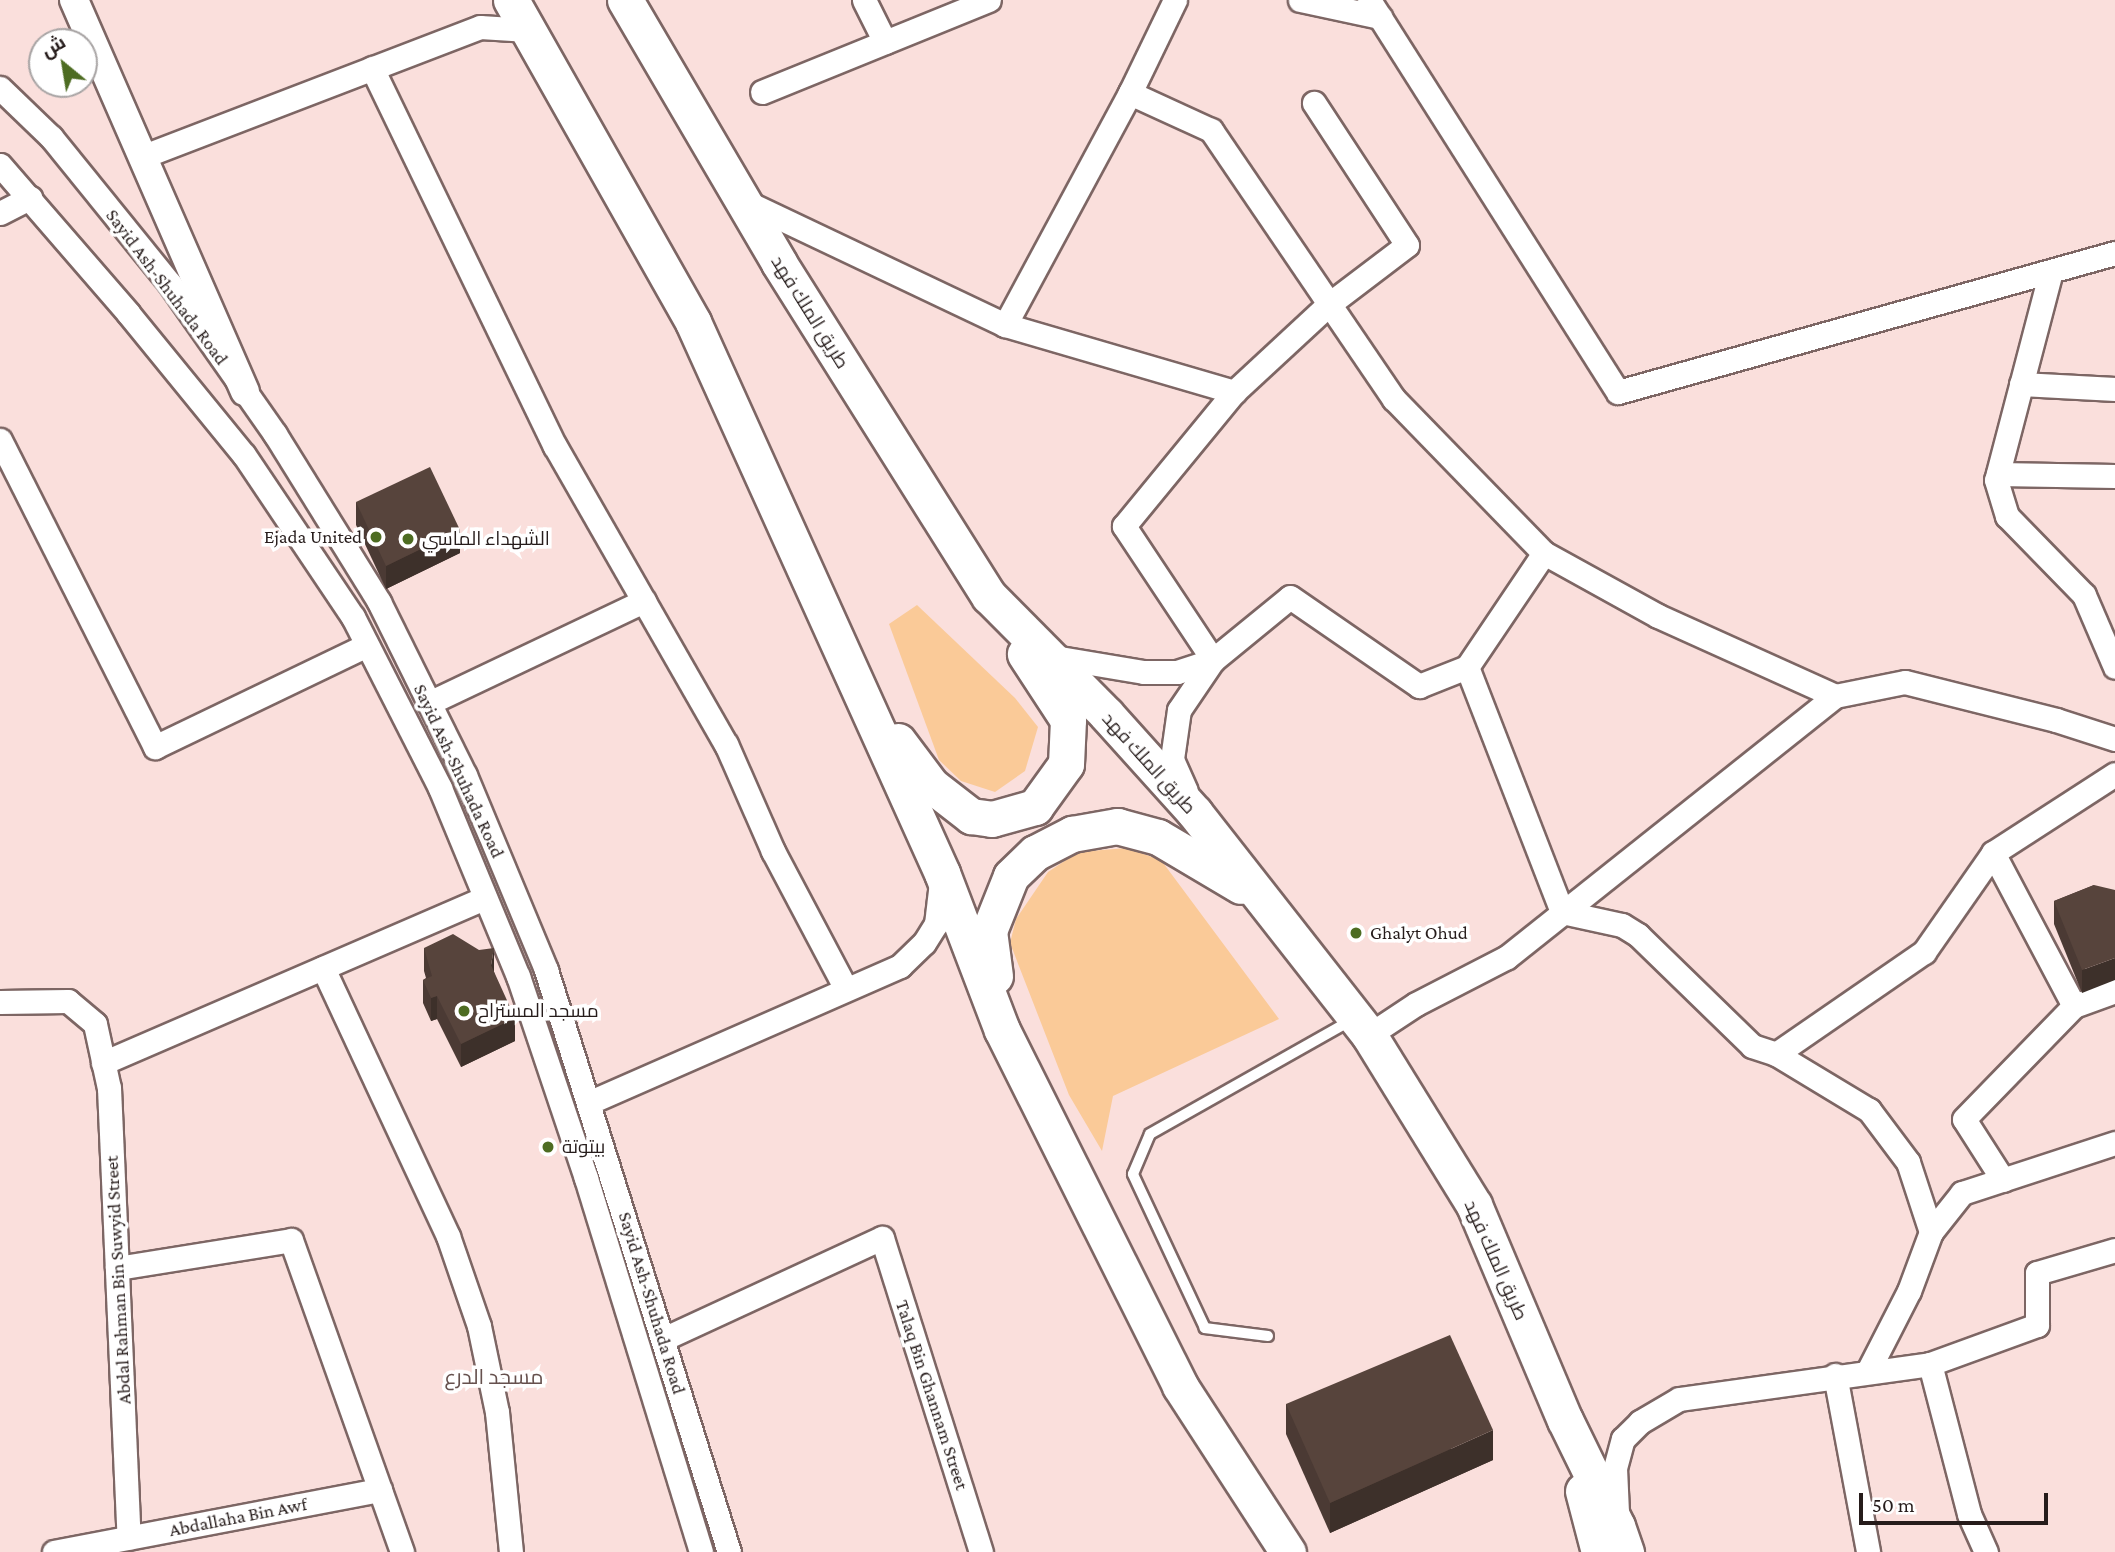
<!DOCTYPE html>
<meta charset="utf-8">
<style>
body{margin:0}
#map{position:relative;width:2115px;height:1552px;overflow:hidden;background:#fadfdc;font-family:"Crimson Pro",Cairo,serif}
div>[style]{position:absolute}
.green>*{inset:0;background:#faca98}
.roads{filter:drop-shadow(2px 0 #7d6664) drop-shadow(-2px 0 #7d6664) drop-shadow(0 2px #7d6664) drop-shadow(0 -2px #7d6664)}
.service>*{height:10px;margin:-5px;padding:0 5px;transform-origin:5px;border-radius:5px;background:#fff}
.minor>*{height:23px;margin:-11.5px;padding:0 11.5px;transform-origin:11.5px;border-radius:11.5px;background:#fff}
.tertiary>*{height:28px;margin:-14px;padding:0 14px;transform-origin:14px;border-radius:14px;background:#fff}
.primary>*{height:35px;margin:-17.5px;padding:0 17.5px;transform-origin:17.5px;border-radius:17.5px;background:#fff}
.wall>*{inset:0;background:#4b3a34}
.shaded-wall>*{inset:0;background:#3d302a}
.building>*{inset:0;background:#57443c}
.dots>*{width:19px;height:19px;translate:-50% -50%;box-sizing:border-box;border:4px solid #fff;border-radius:50%}
span{translate:-50% -50%;white-space:nowrap;text-align:center;line-height:1.15;-webkit-text-stroke:7px #fff;paint-order:stroke}
.street-label{font-size:19px;color:#261c1b}
.poi-label{font-size:19px;color:#261c1b}
.right{translate:-100% -50%;text-align:right}
.left{translate:0 -50%;text-align:left}
.neighbourhood-label{font-size:21px;color:#66514e}
.north{position:absolute;left:28px;top:28px;width:70px;height:70px;box-sizing:border-box;background:#fff;border:2px solid #a8a4a4;border-radius:50%;rotate:330deg;font-size:19px;font-weight:700;line-height:28px;text-align:center;color:#261c1b}
.north::after{content:'';display:block;margin:auto;width:24px;height:32px;background:#4d6c22;clip-path:polygon(50% 0,100% 100%,50% 72%,0 100%)}
.scale{position:absolute;left:1859px;top:1493px;width:189px;height:32px;box-sizing:border-box;border:4px solid #261c1b;border-top:0;padding-left:9px;font-size:21px;line-height:24px;white-space:nowrap;color:#261c1b;-webkit-text-stroke:5px #fff;paint-order:stroke}
</style>
<div id="map">
<div class="green">
<div style="clip-path:polygon(917px 605px,1015px 698px,1038px 727px,1025px 771px,995px 792px,961px 781px,939px 760px,889px 624px)"></div>
<div style="clip-path:polygon(1126px 848px,1161px 860px,1279px 1019px,1113px 1096px,1102px 1151px,1069px 1095px,1010px 943px,1016px 919px,1048px 872px,1078px 852px)"></div>
</div>
<div class="roads">
<div class="service">
<div style="left:1268px;top:1336px;width:64px;rotate:-172.8deg"></div>
<div style="left:1205px;top:1328px;width:170px;rotate:-115.1deg"></div>
<div style="left:1133px;top:1174px;width:43px;rotate:-67deg"></div>
<div style="left:1150px;top:1134px;width:230px;rotate:-29.5deg"></div>
</div>
<div class="minor">
<div style="left:864px;top:0;width:47px;rotate:63.4deg"></div>
<div style="left:1300px;top:0;width:82px;rotate:12deg"></div>
<div style="left:1369px;top:0;width:464px;rotate:57.6deg"></div>
<div style="left:1618px;top:392px;width:516px;rotate:-15.63deg"></div>
<div style="left:372px;top:68px;width:420px;rotate:64.2deg"></div>
<div style="left:555px;top:446px;width:344px;rotate:60.2deg"></div>
<div style="left:726px;top:744px;width:117px;rotate:66.3deg"></div>
<div style="left:773px;top:851px;width:156px;rotate:62.1deg"></div>
<div style="left:0;top:88px;width:71px;rotate:43.9deg"></div>
<div style="left:51px;top:137px;width:189px;rotate:51deg"></div>
<div style="left:170px;top:284px;width:183px;rotate:55deg"></div>
<div style="left:275px;top:434px;width:198px;rotate:58.2deg"></div>
<div style="left:379px;top:602px;width:193px;rotate:63.6deg"></div>
<div style="left:465px;top:775px;width:211px;rotate:67.4deg"></div>
<div style="left:546px;top:970px;width:610px;rotate:72.55deg"></div>
<div style="left:762px;top:92px;width:245px;rotate:-22.1deg"></div>
<div style="left:1130px;top:93px;width:89px;rotate:24.6deg"></div>
<div style="left:1211px;top:130px;width:325px;rotate:55.8deg"></div>
<div style="left:1394px;top:399px;width:215px;rotate:45.8deg"></div>
<div style="left:1544px;top:553px;width:130px;rotate:28.9deg"></div>
<div style="left:1658px;top:616px;width:194px;rotate:24.3deg"></div>
<div style="left:144px;top:156px;width:360px;rotate:-21deg"></div>
<div style="left:480px;top:27px;width:48px;rotate:3.6deg"></div>
<div style="left:0;top:165px;width:196px;rotate:49.1deg"></div>
<div style="left:128px;top:313px;width:183px;rotate:50.8deg"></div>
<div style="left:244px;top:455px;width:195px;rotate:56.1deg"></div>
<div style="left:353px;top:617px;width:192px;rotate:63deg"></div>
<div style="left:440px;top:788px;width:204px;rotate:67.5deg"></div>
<div style="left:518px;top:976px;width:213px;rotate:71.4deg"></div>
<div style="left:586px;top:1178px;width:391px;rotate:72.9deg"></div>
<div style="left:744px;top:201px;width:289px;rotate:25.4deg"></div>
<div style="left:1005px;top:325px;width:239px;rotate:16.3deg"></div>
<div style="left:0;top:213px;width:34px;rotate:-27deg"></div>
<div style="left:2051px;top:271px;width:216px;rotate:104.7deg"></div>
<div style="left:1996px;top:480px;width:38px;rotate:73deg"></div>
<div style="left:2007px;top:516px;width:110px;rotate:45.7deg"></div>
<div style="left:2084px;top:595px;width:78px;rotate:66.7deg"></div>
<div style="left:1005px;top:325px;width:264px;rotate:-61.7deg"></div>
<div style="left:1130px;top:93px;width:103px;rotate:-64.2deg"></div>
<div style="left:2021px;top:384px;width:94px;rotate:3deg"></div>
<div style="left:0;top:440px;width:344px;rotate:63.2deg"></div>
<div style="left:155px;top:747px;width:235px;rotate:-25.7deg"></div>
<div style="left:1998px;top:474px;width:117px;rotate:1deg"></div>
<div style="left:1544px;top:553px;width:138px;rotate:124deg"></div>
<div style="left:1467px;top:667px;width:263px;rotate:68.8deg"></div>
<div style="left:1562px;top:912px;width:61px;rotate:12.2deg"></div>
<div style="left:1622px;top:925px;width:19px;rotate:32deg"></div>
<div style="left:1638px;top:935px;width:159px;rotate:44.2deg"></div>
<div style="left:1752px;top:1046px;width:25px;rotate:18deg"></div>
<div style="left:1776px;top:1054px;width:109px;rotate:31.1deg"></div>
<div style="left:1869px;top:1110px;width:65px;rotate:53.1deg"></div>
<div style="left:1908px;top:1162px;width:74px;rotate:71.8deg"></div>
<div style="left:1048px;top:656px;width:97px;rotate:9.5deg"></div>
<div style="left:1144px;top:672px;width:33px"></div>
<div style="left:1177px;top:672px;width:38px;rotate:-18deg"></div>
<div style="left:1213px;top:660px;width:161px;rotate:-123.6deg"></div>
<div style="left:1124px;top:526px;width:173px;rotate:-50.6deg"></div>
<div style="left:1234px;top:392px;width:128px;rotate:-42.8deg"></div>
<div style="left:1328px;top:305px;width:99px;rotate:-37.2deg"></div>
<div style="left:1407px;top:245px;width:170px;rotate:-123.2deg"></div>
<div style="left:429px;top:703px;width:238px;rotate:-25.4deg"></div>
<div style="left:1186px;top:791px;width:35px;rotate:-114deg"></div>
<div style="left:1172px;top:759px;width:49px;rotate:-81.9deg"></div>
<div style="left:1179px;top:710px;width:60px;rotate:-55.8deg"></div>
<div style="left:1213px;top:660px;width:99px;rotate:-39.3deg"></div>
<div style="left:1290px;top:597px;width:157px;rotate:34.6deg"></div>
<div style="left:1419px;top:686px;width:52px;rotate:-21.6deg"></div>
<div style="left:1993px;top:853px;width:173px;rotate:62.1deg"></div>
<div style="left:323px;top:968px;width:296px;rotate:65deg"></div>
<div style="left:448px;top:1236px;width:95px;rotate:71deg"></div>
<div style="left:479px;top:1326px;width:88px;rotate:78.2deg"></div>
<div style="left:497px;top:1412px;width:141px;rotate:84.3deg"></div>
<div style="left:0;top:1002px;width:68px;rotate:-0.8deg"></div>
<div style="left:68px;top:1001px;width:35px;rotate:40deg"></div>
<div style="left:95px;top:1024px;width:66px;rotate:77.7deg"></div>
<div style="left:109px;top:1088px;width:450px;rotate:87.5deg"></div>
<div style="left:1369px;top:1035px;width:56px;rotate:-33.4deg"></div>
<div style="left:1416px;top:1004px;width:102px;rotate:-27.3deg"></div>
<div style="left:1507px;top:957px;width:419px;rotate:-38.5deg"></div>
<div style="left:1835px;top:696px;width:71px;rotate:-11.3deg"></div>
<div style="left:1905px;top:682px;width:156px;rotate:14.1deg"></div>
<div style="left:2056px;top:720px;width:62px;rotate:17.9deg"></div>
<div style="left:1776px;top:1054px;width:180px;rotate:-34.6deg"></div>
<div style="left:1924px;top:952px;width:121px;rotate:-55.1deg"></div>
<div style="left:1993px;top:853px;width:145px;rotate:-32.9deg"></div>
<div style="left:103px;top:1063px;width:416px;rotate:-23.4deg"></div>
<div style="left:588px;top:1103px;width:341px;rotate:-23.7deg"></div>
<div style="left:900px;top:966px;width:33px;rotate:-44deg"></div>
<div style="left:924px;top:943px;width:22px;rotate:-58deg"></div>
<div style="left:936px;top:924px;width:42px;rotate:-83.2deg"></div>
<div style="left:2003px;top:1180px;width:72px;rotate:-122.6deg"></div>
<div style="left:1964px;top:1119px;width:158px;rotate:-45.8deg"></div>
<div style="left:2074px;top:1006px;width:44px;rotate:-20.1deg"></div>
<div style="left:117px;top:1268px;width:176px;rotate:-9.1deg"></div>
<div style="left:291px;top:1240px;width:331px;rotate:70.4deg"></div>
<div style="left:663px;top:1339px;width:241px;rotate:-24.8deg"></div>
<div style="left:882px;top:1238px;width:329px;rotate:72.5deg"></div>
<div style="left:1930px;top:1364px;width:155px;rotate:75.4deg"></div>
<div style="left:1969px;top:1514px;width:42px;rotate:65.9deg"></div>
<div style="left:1868px;top:1371px;width:90px;rotate:-62.9deg"></div>
<div style="left:1909px;top:1291px;width:63px;rotate:-69.6deg"></div>
<div style="left:1931px;top:1232px;width:50px;rotate:-51.5deg"></div>
<div style="left:1962px;top:1193px;width:161px;rotate:-18.1deg"></div>
<div style="left:1835px;top:1375px;width:180px;rotate:79.4deg"></div>
<div style="left:1617px;top:1512px;width:44px;rotate:-92.6deg"></div>
<div style="left:1615px;top:1468px;width:30px;rotate:-75deg"></div>
<div style="left:1623px;top:1439px;width:24px;rotate:-45deg"></div>
<div style="left:1640px;top:1422px;width:45px;rotate:-30.5deg"></div>
<div style="left:1679px;top:1399px;width:253px;rotate:-7.9deg"></div>
<div style="left:1930px;top:1364px;width:114px;rotate:-20deg"></div>
<div style="left:2037px;top:1325px;width:52px;rotate:-90deg"></div>
<div style="left:2037px;top:1273px;width:81px;rotate:-16.4deg"></div>
<div style="left:54px;top:1552px;width:332px;rotate:-10.8deg"></div>
</div>
<div class="tertiary">
<div style="left:74px;top:0;width:427px;rotate:66.4deg"></div>
</div>
<div class="primary">
<div style="left:511px;top:0;width:370px;rotate:60.5deg"></div>
<div style="left:693px;top:322px;width:605px;rotate:65.68deg"></div>
<div style="left:942px;top:873px;width:168px;rotate:69.1deg"></div>
<div style="left:1002px;top:1030px;width:398px;rotate:63.4deg"></div>
<div style="left:1180px;top:1386px;width:198px;rotate:57deg"></div>
<div style="left:625px;top:0;width:305px;rotate:59.6deg"></div>
<div style="left:779px;top:263px;width:394px;rotate:57.8deg"></div>
<div style="left:989px;top:596px;width:166px;rotate:45.2deg"></div>
<div style="left:1106px;top:714px;width:133px;rotate:48deg"></div>
<div style="left:1195px;top:813px;width:282px;rotate:51.9deg"></div>
<div style="left:1369px;top:1035px;width:200px;rotate:58.3deg"></div>
<div style="left:1474px;top:1205px;width:233px;rotate:67.1deg"></div>
<div style="left:1565px;top:1420px;width:118px;rotate:63.9deg"></div>
<div style="left:1617px;top:1526px;width:28px;rotate:71deg"></div>
<div style="left:898px;top:741px;width:55px;rotate:53.1deg"></div>
<div style="left:931px;top:785px;width:51px;rotate:37.8deg"></div>
<div style="left:971px;top:816px;width:21px;rotate:8deg"></div>
<div style="left:992px;top:819px;width:45px;rotate:-15.6deg"></div>
<div style="left:1035px;top:807px;width:53px;rotate:-54.2deg"></div>
<div style="left:1066px;top:764px;width:44px;rotate:-87.4deg"></div>
<div style="left:1068px;top:720px;width:79px;rotate:-123.1deg"></div>
<div style="left:995px;top:976px;width:45px;rotate:-97.6deg"></div>
<div style="left:989px;top:931px;width:59px;rotate:-68.2deg"></div>
<div style="left:1011px;top:876px;width:33px;rotate:-44deg"></div>
<div style="left:1035px;top:853px;width:42px;rotate:-27.2deg"></div>
<div style="left:1072px;top:834px;width:46px;rotate:-10.1deg"></div>
<div style="left:1117px;top:826px;width:42px;rotate:15deg"></div>
<div style="left:1158px;top:837px;width:96px;rotate:30.6deg"></div>
<div style="left:1583px;top:1491px;width:63px;rotate:75.3deg"></div>
</div>
</div>
<div class="wall">
<div style="clip-path:polygon(356px 502px,460px 553px,386px 589px,356px 525px)"></div>
<div style="clip-path:polygon(2094px 885px,2082px 993px,2054px 924px,2054px 901px)"></div>
<div style="clip-path:polygon(424px 948px,494px 972px,515px 1041px,461px 1067px,437px 1019px,431px 1021px,423px 1003px,423px 980px,426px 978px,424px 971px)"></div>
<div style="clip-path:polygon(1286px 1404px,1493px 1460px,1330px 1533px,1286px 1434px)"></div>
</div>
<div class="shaded-wall">
<div style="clip-path:polygon(460px 530px,460px 553px,386px 589px,386px 566px)"></div>
<div style="clip-path:polygon(494px 948px,494px 971px,491px 988px,491px 965px)"></div>
<div style="clip-path:polygon(2115px 958px,2115px 980px,2082px 993px,2082px 970px)"></div>
<div style="clip-path:polygon(437px 996px,437px 1019px,431px 1021px,431px 998px)"></div>
<div style="clip-path:polygon(515px 1018px,515px 1041px,461px 1067px,461px 1044px)"></div>
<div style="clip-path:polygon(1493px 1430px,1493px 1460px,1330px 1533px,1330px 1503px)"></div>
</div>
<div class="building">
<div style="clip-path:polygon(430px 467px,460px 530px,386px 566px,356px 502px)"></div>
<div style="clip-path:polygon(2094px 885px,2115px 890px,2115px 958px,2082px 970px,2054px 901px)"></div>
<div style="clip-path:polygon(453px 934px,479px 950px,494px 948px,491px 965px,515px 1018px,461px 1044px,437px 996px,431px 998px,423px 980px,432px 976px,424px 948px)"></div>
<div style="clip-path:polygon(1450px 1335px,1493px 1430px,1330px 1503px,1286px 1404px)"></div>
</div>
<div class="dots">
<div style="left:376px;top:537px;background:#4d6c22"></div>
<div style="left:408px;top:539px;background:#4d6c22"></div>
<div style="left:1356px;top:933px;background:#4d6c22"></div>
<div style="left:464px;top:1011px;background:#4d6c22"></div>
<div style="left:548px;top:1147px;background:#4d6c22"></div>
</div>
<div class="street-label">
<span style="left:167px;top:287px;rotate:53deg">Sayid Ash-Shuhada Road</span>
<span style="left:810px;top:312px;rotate:58deg">طريق الملك فهد</span>
<span style="left:1149px;top:763px;rotate:48deg">طريق الملك فهد</span>
<span style="left:459px;top:771px;rotate:65deg">Sayid Ash-Shuhada Road</span>
<span style="left:1496px;top:1260px;rotate:66deg">طريق الملك فهد</span>
<span style="left:118px;top:1280px;rotate:-93deg">Abdal Rahman Bin Suwyid Street</span>
<span style="left:652px;top:1303px;rotate:73deg">Sayid Ash-Shuhada Road</span>
<span style="left:932px;top:1395px;rotate:72deg">Talaq Bin Ghannam Street</span>
<span style="left:238px;top:1517px;rotate:-11deg">Abdallaha Bin Awf</span>
</div>
<div class="poi-label">
<span class="right" style="left:362px;top:537px">Ejada United</span>
<span class="left" style="left:422px;top:539px">الشهداء الماسي</span>
<span class="left" style="left:1370px;top:933px">Ghalyt Ohud</span>
<span class="left" style="left:478px;top:1011px">مسجد المستراح</span>
<span class="left" style="left:562px;top:1147px">بيتوتة</span>
</div>
<div class="neighbourhood-label">
<span style="left:494px;top:1377px">مسجد الدرع</span>
</div>
<div class="north">ش</div>
<div class="scale">50 m</div>
</div>
